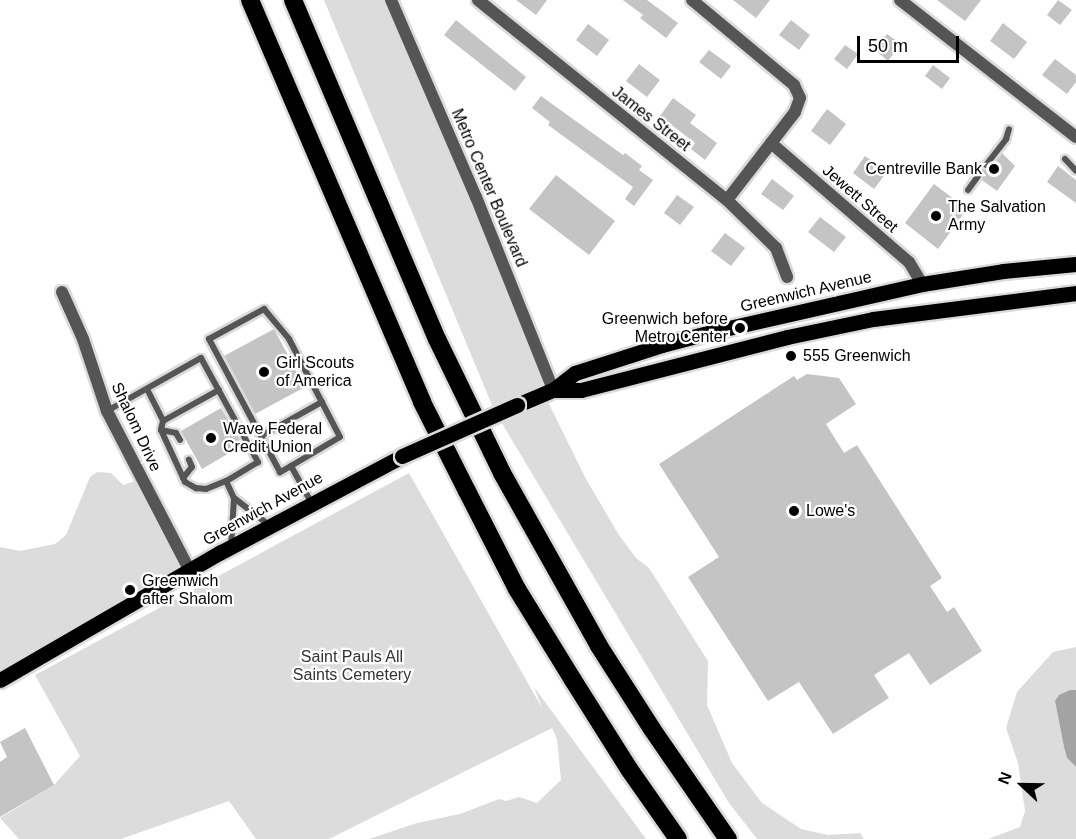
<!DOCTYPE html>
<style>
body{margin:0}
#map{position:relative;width:1076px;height:839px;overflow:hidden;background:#fff;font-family:Helvetica,sans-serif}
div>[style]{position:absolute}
.green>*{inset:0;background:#dcdcdc}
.water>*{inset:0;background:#a3a3a3}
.building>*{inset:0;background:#c4c4c4}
.roads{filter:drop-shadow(2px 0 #dbdbdb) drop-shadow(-2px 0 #dbdbdb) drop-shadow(0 2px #dbdbdb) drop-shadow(0 -2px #dbdbdb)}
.service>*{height:6px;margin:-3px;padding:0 3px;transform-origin:3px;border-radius:3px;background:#555}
.minor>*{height:12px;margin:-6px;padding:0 6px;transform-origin:6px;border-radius:6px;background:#555}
.tertiary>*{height:12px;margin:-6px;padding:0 6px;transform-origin:6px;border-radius:6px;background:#555}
.primary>*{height:15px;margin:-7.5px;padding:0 7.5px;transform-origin:7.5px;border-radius:7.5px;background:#000}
.motorway>*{height:18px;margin:-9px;padding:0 9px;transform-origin:9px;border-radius:9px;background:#000}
.bridges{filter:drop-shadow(2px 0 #dbdbdb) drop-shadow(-2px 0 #dbdbdb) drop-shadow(0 2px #dbdbdb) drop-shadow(0 -2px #dbdbdb)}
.primary-bridge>*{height:15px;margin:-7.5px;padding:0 7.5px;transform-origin:7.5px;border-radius:7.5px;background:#000}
.dots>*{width:16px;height:16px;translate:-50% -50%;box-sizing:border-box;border:3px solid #fff;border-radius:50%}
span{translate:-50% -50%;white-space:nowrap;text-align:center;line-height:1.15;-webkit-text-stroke:4.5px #fff;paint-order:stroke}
.street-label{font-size:16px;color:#000}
.poi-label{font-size:16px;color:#000}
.right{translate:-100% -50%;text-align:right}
.left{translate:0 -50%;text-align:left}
.park-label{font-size:16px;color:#333}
.north{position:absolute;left:992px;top:755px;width:60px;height:60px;-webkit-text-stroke:4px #fff;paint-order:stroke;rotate:292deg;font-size:16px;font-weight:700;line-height:24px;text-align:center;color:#000}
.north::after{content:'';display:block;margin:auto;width:21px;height:27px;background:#000;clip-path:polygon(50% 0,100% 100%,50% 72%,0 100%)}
.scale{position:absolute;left:857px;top:36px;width:102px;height:27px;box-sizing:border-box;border:3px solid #000;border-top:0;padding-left:8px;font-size:18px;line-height:21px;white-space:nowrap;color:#000;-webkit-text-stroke:4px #fff;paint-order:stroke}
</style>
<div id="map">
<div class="green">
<div style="clip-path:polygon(324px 0,392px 0,553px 390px,546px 398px,586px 479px,619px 535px,636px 558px,649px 568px,708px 661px,707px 705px,732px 763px,762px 803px,801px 829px,828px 835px,860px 833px,864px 839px,757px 839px,729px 803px,494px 410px)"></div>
<div style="clip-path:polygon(97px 472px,111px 473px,123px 485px,145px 478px,188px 569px,0 682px,0 547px,20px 551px,55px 544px,66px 535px,90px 477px)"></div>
<div style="clip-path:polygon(409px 473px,542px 708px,534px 687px,646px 839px,369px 839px,417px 823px,460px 814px,499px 799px,506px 801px,519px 797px,537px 803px,561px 780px,557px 739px,552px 728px,329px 839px,256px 839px,229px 801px,121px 839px,19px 839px,0 818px,54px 785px,80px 756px,35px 675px)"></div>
<div style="clip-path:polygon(1076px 647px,1076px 690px,1070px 690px,1055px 701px,1064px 747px,1067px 758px,1076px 767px,1076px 839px,988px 839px,1020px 827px,1025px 811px,1018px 763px,1006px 728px,1017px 692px,1053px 652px)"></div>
</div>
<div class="water">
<div style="clip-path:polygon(1070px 690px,1076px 690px,1076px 767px,1067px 758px,1064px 747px,1055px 701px,1059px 695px)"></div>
</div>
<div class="building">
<div style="clip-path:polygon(516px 0,547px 0,536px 15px)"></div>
<div style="clip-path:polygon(623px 0,647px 0,678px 23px,666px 38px,640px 18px,643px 15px)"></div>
<div style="clip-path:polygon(733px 0,770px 0,756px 18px)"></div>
<div style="clip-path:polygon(937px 0,981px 0,965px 21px)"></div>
<div style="clip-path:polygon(1058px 0,1072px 10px,1060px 25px,1047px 15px)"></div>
<div style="clip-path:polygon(456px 20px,526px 77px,515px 91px,444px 35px)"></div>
<div style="clip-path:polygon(791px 20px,810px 35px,799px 50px,779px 35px)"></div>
<div style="clip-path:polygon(1003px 23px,1027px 42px,1014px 59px,990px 41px)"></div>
<div style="clip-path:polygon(588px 24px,609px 40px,597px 56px,576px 40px)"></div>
<div style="clip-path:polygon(887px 34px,901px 44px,888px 61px,875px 50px)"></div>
<div style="clip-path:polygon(845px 45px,858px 54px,847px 69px,834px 59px)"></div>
<div style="clip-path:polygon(709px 50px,731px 66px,721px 79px,699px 62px)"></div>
<div style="clip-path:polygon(1055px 59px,1076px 75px,1076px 82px,1067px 94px,1042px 75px)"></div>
<div style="clip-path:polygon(639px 64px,660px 80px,647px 97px,626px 81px)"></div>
<div style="clip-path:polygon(933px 65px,950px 78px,942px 89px,925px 76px)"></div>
<div style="clip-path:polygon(541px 96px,623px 155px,625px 153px,642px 166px,639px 170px,653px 180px,634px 206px,625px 199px,633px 187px,548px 125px,550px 122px,532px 108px)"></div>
<div style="clip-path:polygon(673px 98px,696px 115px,690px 123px,717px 143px,705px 160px,691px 149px,695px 143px,660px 116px)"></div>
<div style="clip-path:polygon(827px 109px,846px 124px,830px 145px,811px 131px)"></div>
<div style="clip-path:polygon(1002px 153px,1015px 166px,997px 191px,982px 180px,981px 172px,973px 172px,981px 161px,982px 169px,989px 170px)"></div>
<div style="clip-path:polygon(865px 156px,887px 172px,874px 189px,853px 173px)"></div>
<div style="clip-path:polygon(1058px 166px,1076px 180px,1076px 203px,1047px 182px)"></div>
<div style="clip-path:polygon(556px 175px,615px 221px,589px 255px,529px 209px)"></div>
<div style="clip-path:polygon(772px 179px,794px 196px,783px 210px,761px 194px)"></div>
<div style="clip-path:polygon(934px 184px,967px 209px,938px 249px,905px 223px)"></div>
<div style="clip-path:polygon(677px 195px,694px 207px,680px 225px,664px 213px)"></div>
<div style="clip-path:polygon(820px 217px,846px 237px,834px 252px,808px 232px)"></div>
<div style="clip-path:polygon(725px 233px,745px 248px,731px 266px,711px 251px)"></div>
<div style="clip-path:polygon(274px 329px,305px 387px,255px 414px,224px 356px)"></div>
<div style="clip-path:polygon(807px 374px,839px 378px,856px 404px,826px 424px,844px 453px,857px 445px,942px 578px,930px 586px,947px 612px,954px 607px,982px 651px,930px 685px,909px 653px,874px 675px,889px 698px,833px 734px,799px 682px,768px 701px,688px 577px,719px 557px,659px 464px,794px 376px,797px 380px)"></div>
<div style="clip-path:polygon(221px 408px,243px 445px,202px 469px,181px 431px)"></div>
<div style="clip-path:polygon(25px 728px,54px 785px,0 817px,0 762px,7px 757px,0 742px)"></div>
</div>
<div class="roads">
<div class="service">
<div style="left:1065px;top:159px;width:16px;rotate:47deg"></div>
<div style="left:986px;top:165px;width:33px;rotate:-52deg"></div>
<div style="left:1006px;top:139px;width:10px;rotate:-73deg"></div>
<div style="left:968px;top:190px;width:17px;rotate:-54deg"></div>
<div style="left:147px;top:389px;width:36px;rotate:63deg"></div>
<div style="left:163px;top:421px;width:9px;rotate:103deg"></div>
<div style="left:161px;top:430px;width:57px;rotate:65.2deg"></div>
<div style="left:185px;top:482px;width:13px;rotate:29deg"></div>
<div style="left:196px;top:488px;width:10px;rotate:6deg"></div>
<div style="left:206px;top:489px;width:22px;rotate:-22deg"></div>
<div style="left:107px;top:411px;width:108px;rotate:-29.4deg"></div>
<div style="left:201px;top:358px;width:119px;rotate:61.3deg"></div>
<div style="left:258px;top:462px;width:37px;rotate:149deg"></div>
<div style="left:226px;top:481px;width:19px;rotate:65deg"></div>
<div style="left:163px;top:421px;width:64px;rotate:-29deg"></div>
<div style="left:161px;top:430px;width:15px;rotate:11deg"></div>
<div style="left:176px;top:433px;width:8px;rotate:60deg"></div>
<div style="left:261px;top:436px;width:70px;rotate:-29.1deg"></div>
<div style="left:291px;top:466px;width:13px;rotate:151deg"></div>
<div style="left:280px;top:472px;width:151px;rotate:-118.1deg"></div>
<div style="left:209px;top:339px;width:63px;rotate:-28.6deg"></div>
<div style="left:264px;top:309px;width:39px;rotate:50deg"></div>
<div style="left:289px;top:339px;width:110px;rotate:62.5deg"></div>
<div style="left:340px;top:437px;width:57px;rotate:149.4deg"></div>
<div style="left:291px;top:466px;width:41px;rotate:60.9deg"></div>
<div style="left:183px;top:478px;width:14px;rotate:-51deg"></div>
<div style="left:192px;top:467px;width:8px;rotate:-113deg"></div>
<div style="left:231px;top:546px;width:48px;rotate:-86.4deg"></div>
<div style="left:234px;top:498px;width:44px;rotate:37.6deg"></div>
</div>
<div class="minor">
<div style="left:478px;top:0;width:319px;rotate:38.8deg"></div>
<div style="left:727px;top:200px;width:69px;rotate:44.4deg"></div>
<div style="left:776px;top:248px;width:31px;rotate:69deg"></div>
<div style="left:692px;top:0;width:133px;rotate:39.8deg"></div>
<div style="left:794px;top:85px;width:14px;rotate:65deg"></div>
<div style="left:800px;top:98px;width:15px;rotate:110deg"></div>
<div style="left:795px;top:112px;width:111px;rotate:127.7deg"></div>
<div style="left:900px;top:0;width:223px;rotate:37.9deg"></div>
<div style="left:771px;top:143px;width:182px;rotate:40.8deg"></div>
<div style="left:909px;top:262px;width:26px;rotate:59deg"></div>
<div style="left:62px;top:292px;width:51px;rotate:65.9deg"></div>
<div style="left:83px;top:339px;width:76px;rotate:71.6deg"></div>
<div style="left:107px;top:411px;width:180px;rotate:62.6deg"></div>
</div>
<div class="tertiary">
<div style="left:391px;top:0;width:215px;rotate:66.7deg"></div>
<div style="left:476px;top:197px;width:208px;rotate:68.2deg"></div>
</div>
<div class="primary">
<div style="left:553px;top:390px;width:28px"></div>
<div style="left:581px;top:390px;width:213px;rotate:-14.4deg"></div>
<div style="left:787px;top:337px;width:88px;rotate:-11.8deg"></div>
<div style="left:873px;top:319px;width:205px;rotate:-7.3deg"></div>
<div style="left:517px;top:405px;width:39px;rotate:-23deg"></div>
<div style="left:553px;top:390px;width:28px;rotate:-38deg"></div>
<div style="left:575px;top:373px;width:91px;rotate:-17.8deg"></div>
<div style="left:662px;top:345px;width:51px;rotate:-14.9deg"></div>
<div style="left:711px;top:332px;width:216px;rotate:-12.8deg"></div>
<div style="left:922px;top:284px;width:82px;rotate:-9.1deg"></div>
<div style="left:1003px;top:271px;width:73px;rotate:-5.5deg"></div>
<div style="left:0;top:680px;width:255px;rotate:-30.1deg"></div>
<div style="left:221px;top:552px;width:205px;rotate:-27.9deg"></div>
</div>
<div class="motorway">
<div style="left:250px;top:0;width:437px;rotate:66.8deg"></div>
<div style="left:422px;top:402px;width:100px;rotate:63.2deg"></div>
<div style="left:467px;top:491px;width:110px;rotate:63deg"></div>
<div style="left:517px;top:589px;width:107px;rotate:58.4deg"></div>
<div style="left:573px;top:680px;width:105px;rotate:57.8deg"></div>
<div style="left:629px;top:769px;width:85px;rotate:55deg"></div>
<div style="left:293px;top:0;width:368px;rotate:67deg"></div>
<div style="left:437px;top:339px;width:149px;rotate:64.1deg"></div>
<div style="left:502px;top:473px;width:198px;rotate:60.7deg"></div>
<div style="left:599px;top:646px;width:98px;rotate:57.4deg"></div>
<div style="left:652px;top:729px;width:134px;rotate:55.4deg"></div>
</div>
</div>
<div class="bridges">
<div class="primary-bridge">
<div style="left:402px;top:456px;width:126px;rotate:-23.9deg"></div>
</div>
</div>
<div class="dots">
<div style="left:994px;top:169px;background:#000"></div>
<div style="left:936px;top:216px;background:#000"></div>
<div style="left:740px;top:328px;background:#000"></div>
<div style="left:791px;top:356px;background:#000"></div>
<div style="left:264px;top:372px;background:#000"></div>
<div style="left:211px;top:438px;background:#000"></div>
<div style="left:794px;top:511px;background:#000"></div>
<div style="left:130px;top:590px;background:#000"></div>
</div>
<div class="street-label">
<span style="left:651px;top:119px;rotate:38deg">James Street</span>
<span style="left:489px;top:188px;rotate:67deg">Metro Center Boulevard</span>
<span style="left:860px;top:199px;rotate:41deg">Jewett Street</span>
<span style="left:806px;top:292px;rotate:-13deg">Greenwich Avenue</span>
<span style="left:136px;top:427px;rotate:65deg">Shalom Drive</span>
<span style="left:263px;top:509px;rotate:-29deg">Greenwich Avenue</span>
</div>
<div class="poi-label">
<span class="right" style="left:982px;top:169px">Centreville Bank</span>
<span class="left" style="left:948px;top:216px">The Salvation<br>Army</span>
<span class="right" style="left:728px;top:328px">Greenwich before<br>Metro Center</span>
<span class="left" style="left:803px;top:356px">555 Greenwich</span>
<span class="left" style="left:276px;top:372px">Girl Scouts<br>of America</span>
<span class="left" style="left:223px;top:438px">Wave Federal<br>Credit Union</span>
<span class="left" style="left:806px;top:511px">Lowe's</span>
<span class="left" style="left:142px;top:590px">Greenwich<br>after Shalom</span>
</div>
<div class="park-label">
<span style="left:352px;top:666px">Saint Pauls All<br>Saints Cemetery</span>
</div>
<div class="north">N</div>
<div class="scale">50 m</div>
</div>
